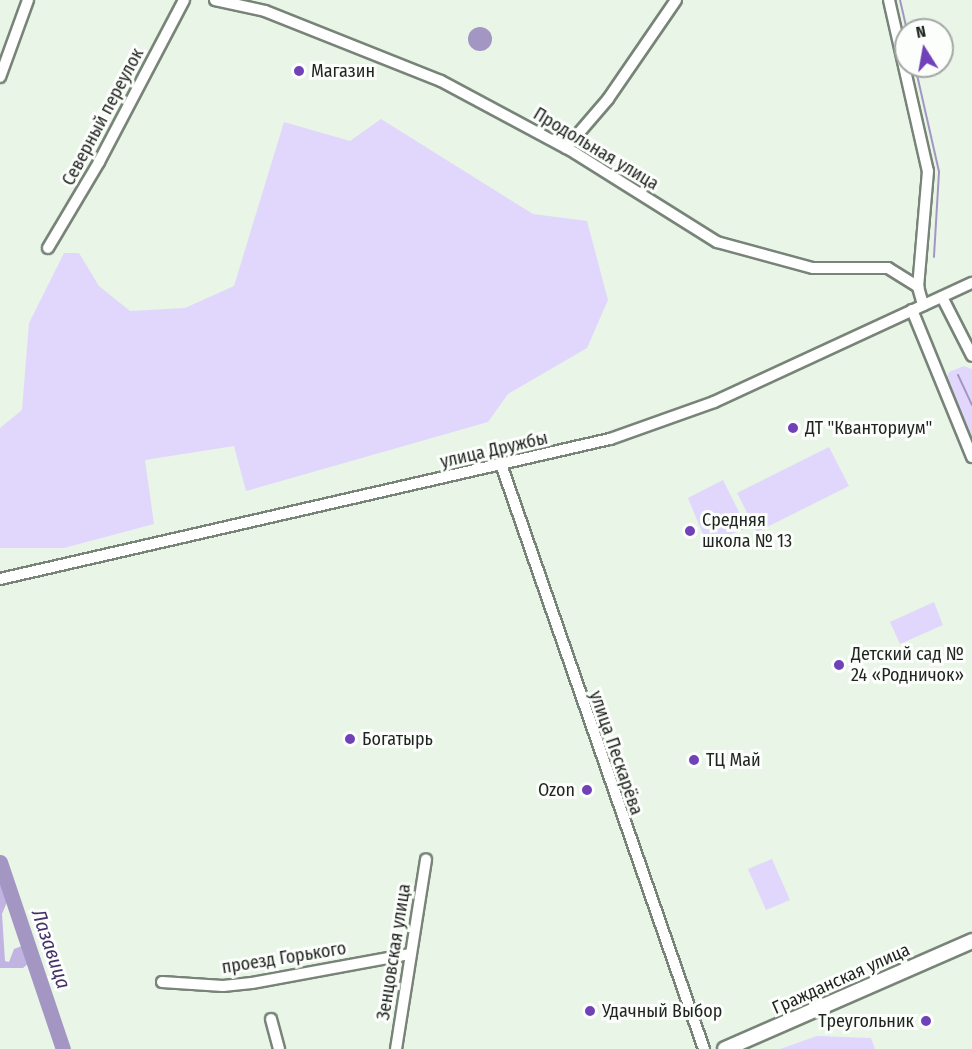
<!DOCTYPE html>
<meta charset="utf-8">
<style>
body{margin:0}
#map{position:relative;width:972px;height:1049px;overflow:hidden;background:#e8f5e7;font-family:"Fira Sans Condensed",sans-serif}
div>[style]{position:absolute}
.green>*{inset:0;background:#e1d7fc}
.forest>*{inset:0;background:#c1b4e3}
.water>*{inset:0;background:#a396c3}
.round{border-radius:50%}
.stream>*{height:2px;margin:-1px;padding:0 1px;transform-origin:1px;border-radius:1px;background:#a396c3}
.river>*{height:15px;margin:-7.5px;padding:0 7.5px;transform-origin:7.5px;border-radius:7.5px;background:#a396c3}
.roads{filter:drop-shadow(2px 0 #788478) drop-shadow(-2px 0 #788478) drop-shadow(0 2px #788478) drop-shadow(0 -2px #788478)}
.minor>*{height:10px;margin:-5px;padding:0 5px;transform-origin:5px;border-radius:5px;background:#fff}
.major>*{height:14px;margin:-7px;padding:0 7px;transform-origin:7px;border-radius:7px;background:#fff}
.dots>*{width:16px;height:16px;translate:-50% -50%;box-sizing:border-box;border:3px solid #fcfefc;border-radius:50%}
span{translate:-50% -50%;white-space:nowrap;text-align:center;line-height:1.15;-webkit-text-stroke:6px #fcfefc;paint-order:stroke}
.poi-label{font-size:18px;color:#1f241f}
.left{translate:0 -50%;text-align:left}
.right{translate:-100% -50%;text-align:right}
.street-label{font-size:18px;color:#1f241f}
.water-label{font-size:20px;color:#443069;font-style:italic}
.north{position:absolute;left:894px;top:18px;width:60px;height:60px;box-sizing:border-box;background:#fcfefc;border:2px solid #a4a7a4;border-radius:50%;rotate:349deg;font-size:16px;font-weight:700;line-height:24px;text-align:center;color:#1f241f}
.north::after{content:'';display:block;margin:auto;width:21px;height:27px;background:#7041b9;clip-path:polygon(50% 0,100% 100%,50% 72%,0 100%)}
</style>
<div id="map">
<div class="green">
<div style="clip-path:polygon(381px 119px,533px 214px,587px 221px,608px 300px,587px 348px,508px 394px,488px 422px,246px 491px,234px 446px,145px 460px,154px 524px,64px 548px,0 548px,0 428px,22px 410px,29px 323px,64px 253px,79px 253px,99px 286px,130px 311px,185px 308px,234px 286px,284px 122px,350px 141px)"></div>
<div style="clip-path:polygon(964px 366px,972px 369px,972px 443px,946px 380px,949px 372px)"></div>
<div style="clip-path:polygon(829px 447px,849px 486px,757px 532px,737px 493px)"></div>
<div style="clip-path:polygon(723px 480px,747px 528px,707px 544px,688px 498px)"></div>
<div style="clip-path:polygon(934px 602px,943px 625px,900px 644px,890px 622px)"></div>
<div style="clip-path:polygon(772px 859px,790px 900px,766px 910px,748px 869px)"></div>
<div style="clip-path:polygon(817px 1036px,871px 1038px,875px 1049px,780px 1049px)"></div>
</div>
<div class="forest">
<div style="clip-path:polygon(0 875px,7px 902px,2px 914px,5px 961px,9px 962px,14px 949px,22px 946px,28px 953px,29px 963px,23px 968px,0 968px)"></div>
</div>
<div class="water">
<div class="round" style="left:468px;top:27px;width:24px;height:24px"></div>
</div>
<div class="stream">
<div style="left:900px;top:0;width:31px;rotate:77deg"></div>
<div style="left:915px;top:66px;width:109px;rotate:77.2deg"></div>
<div style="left:939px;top:172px;width:85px;rotate:93.4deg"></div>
<div style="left:958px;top:375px;width:33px;rotate:65deg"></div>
</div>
<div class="river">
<div style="left:0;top:862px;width:197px;rotate:71.4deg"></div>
</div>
<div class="roads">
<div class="minor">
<div style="left:215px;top:0;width:51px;rotate:12.4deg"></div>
<div style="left:265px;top:11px;width:189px;rotate:21.7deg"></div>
<div style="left:441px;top:81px;width:152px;rotate:28.2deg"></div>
<div style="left:575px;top:153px;width:168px;rotate:32.1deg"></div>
<div style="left:717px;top:242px;width:99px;rotate:15.2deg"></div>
<div style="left:813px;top:268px;width:75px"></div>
<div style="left:888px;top:268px;width:36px;rotate:32deg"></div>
<div style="left:889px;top:0;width:175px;rotate:77.2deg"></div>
<div style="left:928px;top:171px;width:116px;rotate:94.9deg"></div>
<div style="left:918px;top:287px;width:19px;rotate:74deg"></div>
<div style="left:0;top:77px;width:82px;rotate:-70deg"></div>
<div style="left:566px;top:148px;width:65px;rotate:-49.4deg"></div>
<div style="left:608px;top:99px;width:120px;rotate:-55.5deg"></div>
<div style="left:48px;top:248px;width:100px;rotate:-59.3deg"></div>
<div style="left:99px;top:162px;width:183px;rotate:-62.3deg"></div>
<div style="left:942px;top:297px;width:66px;rotate:63deg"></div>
<div style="left:912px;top:310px;width:159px;rotate:67.8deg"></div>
<div style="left:502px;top:467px;width:616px;rotate:70.86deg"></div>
<div style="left:0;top:579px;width:626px;rotate:-12.93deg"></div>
<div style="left:610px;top:439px;width:110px;rotate:-19.6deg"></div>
<div style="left:714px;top:402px;width:284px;rotate:-24.8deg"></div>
<div style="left:162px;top:982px;width:61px;rotate:3.8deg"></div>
<div style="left:223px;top:986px;width:29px;rotate:-6deg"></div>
<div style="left:252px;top:983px;width:161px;rotate:-10.4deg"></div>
<div style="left:271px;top:1019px;width:31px;rotate:75deg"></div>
<div style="left:396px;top:1049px;width:192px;rotate:-81deg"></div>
</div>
<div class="major">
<div style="left:725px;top:1049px;width:270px;rotate:-23.6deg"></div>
</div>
</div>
<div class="dots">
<div style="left:299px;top:71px;background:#7041b9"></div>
<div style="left:793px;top:428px;background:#7041b9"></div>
<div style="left:690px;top:531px;background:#7041b9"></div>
<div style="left:839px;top:665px;background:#7041b9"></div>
<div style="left:350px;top:739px;background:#7041b9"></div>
<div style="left:694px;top:760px;background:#7041b9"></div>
<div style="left:587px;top:790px;background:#7041b9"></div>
<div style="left:590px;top:1011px;background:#7041b9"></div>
<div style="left:926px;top:1021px;background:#7041b9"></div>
</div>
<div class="poi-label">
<span class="left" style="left:311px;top:71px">Магазин</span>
<span class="left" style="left:805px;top:428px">ДТ "Кванториум"</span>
<span class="left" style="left:702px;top:531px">Средняя<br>школа № 13</span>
<span class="left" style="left:851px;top:665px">Детский сад №<br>24 «Родничок»</span>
<span class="left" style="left:362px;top:739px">Богатырь</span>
<span class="left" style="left:706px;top:760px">ТЦ Май</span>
<span class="right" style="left:575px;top:790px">Ozon</span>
<span class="left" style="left:602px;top:1011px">Удачный Выбор</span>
<span class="right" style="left:914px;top:1021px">Треугольник</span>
</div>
<div class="street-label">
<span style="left:103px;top:117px;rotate:-62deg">Северный переулок</span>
<span style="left:596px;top:149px;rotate:31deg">Продольная улица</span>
<span style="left:494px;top:450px;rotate:-13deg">улица Дружбы</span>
<span style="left:616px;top:753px;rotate:71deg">улица Пескарёва</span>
<span style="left:394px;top:952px;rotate:-81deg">Зенцовская улица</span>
<span style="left:284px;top:958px;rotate:-9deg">проезд Горького</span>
<span style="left:841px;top:979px;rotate:-24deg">Гражданская улица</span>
</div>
<div class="water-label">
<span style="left:51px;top:949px;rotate:71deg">Лазавица</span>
</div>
<div class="north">N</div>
</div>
